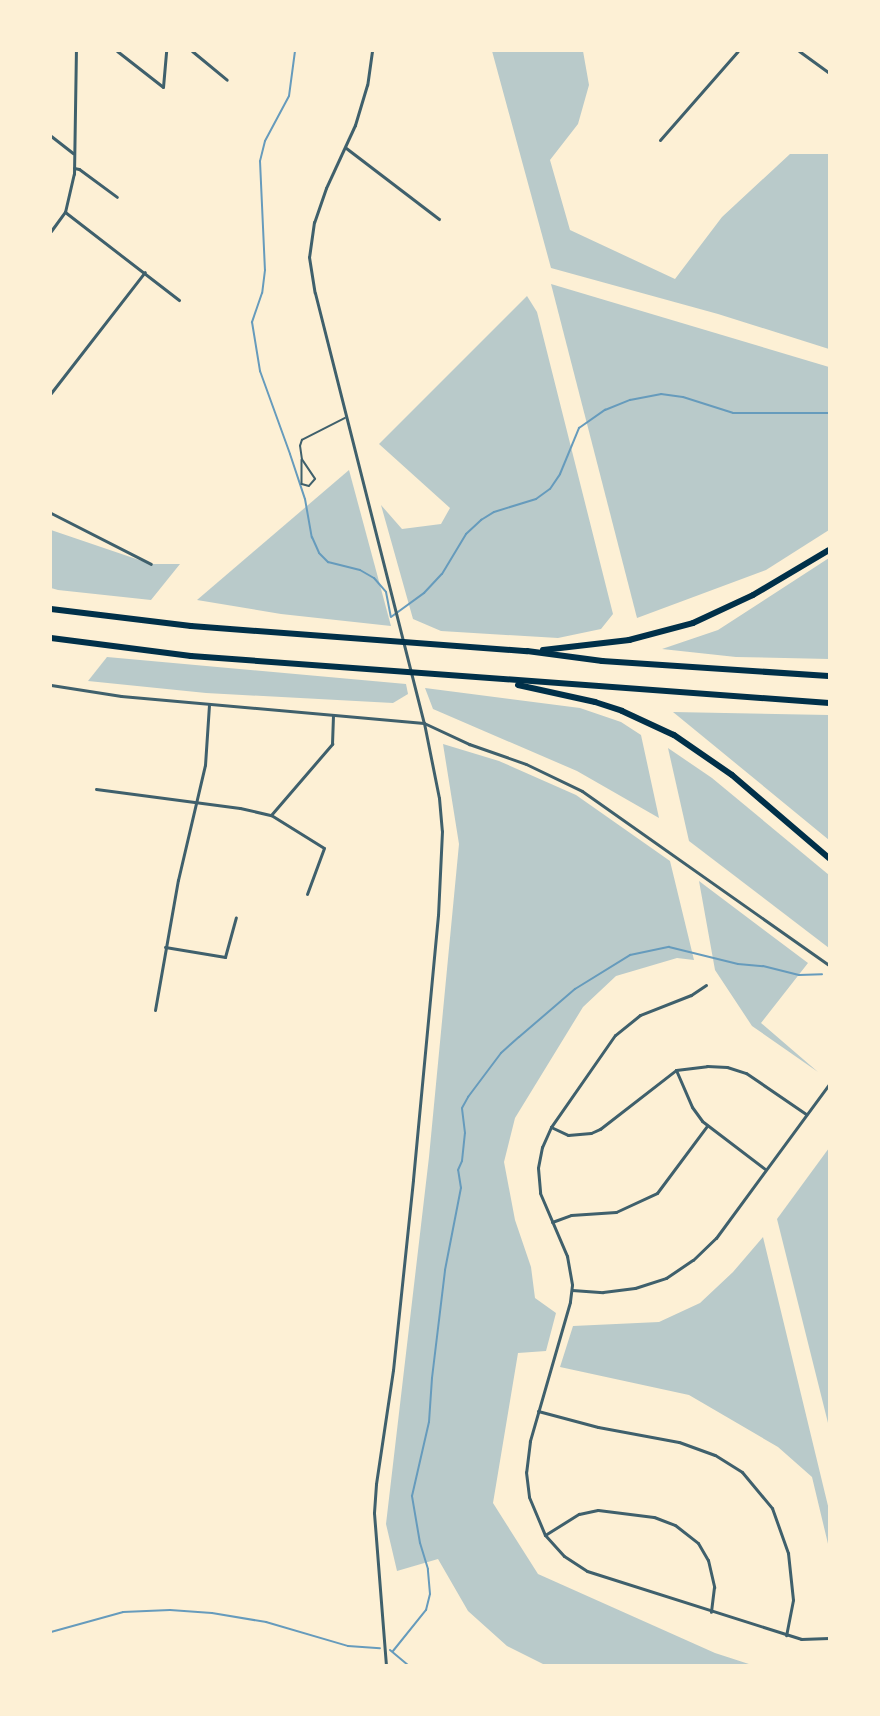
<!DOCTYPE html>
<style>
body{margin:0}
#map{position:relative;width:880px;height:1716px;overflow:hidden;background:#fdf0d5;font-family:Roboto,sans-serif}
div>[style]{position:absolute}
.green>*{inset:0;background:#b9caca}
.stream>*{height:2px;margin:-1px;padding:0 1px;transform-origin:1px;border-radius:1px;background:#669bbc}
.service>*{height:1.5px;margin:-0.75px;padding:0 0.75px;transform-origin:0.75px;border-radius:0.75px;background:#3f606c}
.minor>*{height:3px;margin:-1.5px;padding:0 1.5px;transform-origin:1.5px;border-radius:1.5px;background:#3f606c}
.motorway>*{height:6px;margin:-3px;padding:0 3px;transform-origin:3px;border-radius:3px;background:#003049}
span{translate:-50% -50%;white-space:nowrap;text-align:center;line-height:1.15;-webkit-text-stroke:4.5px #fdf0d5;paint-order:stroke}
.frame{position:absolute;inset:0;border:52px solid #fdf0d5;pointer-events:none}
</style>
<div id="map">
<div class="green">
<div style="clip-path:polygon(492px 51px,583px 51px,589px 85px,578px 124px,550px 160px,570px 230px,675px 279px,722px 217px,790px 154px,829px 154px,829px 349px,718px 314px,551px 268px)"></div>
<div style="clip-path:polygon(551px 284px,829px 367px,829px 530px,766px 570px,637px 618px)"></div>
<div style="clip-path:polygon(527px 296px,537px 312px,613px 614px,601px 629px,558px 638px,441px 631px,413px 619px,381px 505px,402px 529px,441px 524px,450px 508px,379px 444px)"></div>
<div style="clip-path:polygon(349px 470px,391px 626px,281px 614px,197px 600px)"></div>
<div style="clip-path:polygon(51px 530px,151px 564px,180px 564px,151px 600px,58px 590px,51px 588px)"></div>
<div style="clip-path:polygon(829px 558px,829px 659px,736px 657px,662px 649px,718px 630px)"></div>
<div style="clip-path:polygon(107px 657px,406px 684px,408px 694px,393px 703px,206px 693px,88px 681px)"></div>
<div style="clip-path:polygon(425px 688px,580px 708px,621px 722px,641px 735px,659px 818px,577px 771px,433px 709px)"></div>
<div style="clip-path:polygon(673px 712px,829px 715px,829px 840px,717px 748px)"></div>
<div style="clip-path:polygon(443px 744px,499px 761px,576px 795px,670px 861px,694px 960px,677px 958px,616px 976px,583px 1007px,515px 1118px,504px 1162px,515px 1220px,531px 1267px,535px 1298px,556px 1313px,546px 1351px,518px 1353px,493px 1503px,538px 1574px,715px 1653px,752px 1665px,545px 1665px,507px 1646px,468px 1611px,438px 1559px,397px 1571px,386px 1524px,429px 1157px,459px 844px)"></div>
<div style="clip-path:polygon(668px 748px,712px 778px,829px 875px,829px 948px,689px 841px)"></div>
<div style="clip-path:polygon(699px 881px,808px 963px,761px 1023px,818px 1072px,752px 1026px,715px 970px)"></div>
<div style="clip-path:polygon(829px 1148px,829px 1427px,777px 1219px)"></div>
<div style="clip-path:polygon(763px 1237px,829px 1510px,829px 1548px,812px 1477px,778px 1447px,689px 1395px,560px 1367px,573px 1326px,659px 1322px,700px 1303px,733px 1272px)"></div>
</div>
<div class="stream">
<div style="left:295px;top:51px;width:45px;rotate:97.6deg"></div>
<div style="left:289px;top:96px;width:51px;rotate:118.1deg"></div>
<div style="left:265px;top:141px;width:21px;rotate:104deg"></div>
<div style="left:260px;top:161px;width:109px;rotate:87.4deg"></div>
<div style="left:265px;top:270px;width:23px;rotate:97deg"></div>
<div style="left:262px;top:293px;width:31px;rotate:109deg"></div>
<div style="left:252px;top:322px;width:50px;rotate:80.7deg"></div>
<div style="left:260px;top:371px;width:88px;rotate:70.1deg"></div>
<div style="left:290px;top:454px;width:47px;rotate:71.6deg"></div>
<div style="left:305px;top:499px;width:39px;rotate:80deg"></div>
<div style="left:312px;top:537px;width:17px;rotate:66deg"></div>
<div style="left:319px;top:553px;width:13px;rotate:45deg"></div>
<div style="left:328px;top:562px;width:33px;rotate:14deg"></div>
<div style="left:360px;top:570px;width:16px;rotate:30deg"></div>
<div style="left:374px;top:578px;width:18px;rotate:49deg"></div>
<div style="left:386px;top:592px;width:25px;rotate:79deg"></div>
<div style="left:391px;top:617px;width:41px;rotate:-36deg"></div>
<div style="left:424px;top:593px;width:26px;rotate:-47deg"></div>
<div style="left:442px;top:574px;width:47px;rotate:-59deg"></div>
<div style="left:466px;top:534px;width:21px;rotate:-43deg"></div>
<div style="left:481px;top:520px;width:15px;rotate:-32deg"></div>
<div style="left:494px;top:512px;width:44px;rotate:-17.2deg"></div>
<div style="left:536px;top:499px;width:17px;rotate:-36deg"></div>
<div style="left:550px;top:489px;width:18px;rotate:-56deg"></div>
<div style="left:560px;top:474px;width:50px;rotate:-67.6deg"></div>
<div style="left:579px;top:428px;width:32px;rotate:-35deg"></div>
<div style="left:605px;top:410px;width:27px;rotate:-22deg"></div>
<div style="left:630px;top:400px;width:32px;rotate:-11deg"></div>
<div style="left:661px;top:394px;width:22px;rotate:8deg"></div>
<div style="left:683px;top:397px;width:52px;rotate:17.7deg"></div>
<div style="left:733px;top:413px;width:96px"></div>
<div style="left:51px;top:1632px;width:75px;rotate:-15.5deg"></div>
<div style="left:123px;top:1612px;width:47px;rotate:-2.4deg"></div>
<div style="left:170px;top:1610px;width:42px;rotate:4.1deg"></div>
<div style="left:212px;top:1613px;width:55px;rotate:9.5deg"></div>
<div style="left:266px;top:1622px;width:85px;rotate:16.3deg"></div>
<div style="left:348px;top:1646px;width:32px;rotate:4deg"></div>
<div style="left:390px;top:1650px;width:23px;rotate:40deg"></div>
<div style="left:393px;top:1651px;width:53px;rotate:-51.2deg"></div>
<div style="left:426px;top:1610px;width:16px;rotate:-76deg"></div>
<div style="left:430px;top:1594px;width:25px;rotate:-95deg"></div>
<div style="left:428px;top:1569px;width:27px;rotate:-107deg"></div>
<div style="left:420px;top:1543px;width:48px;rotate:-99.7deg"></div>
<div style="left:412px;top:1496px;width:76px;rotate:-77.1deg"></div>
<div style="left:429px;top:1422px;width:44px;rotate:-86.1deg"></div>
<div style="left:432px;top:1378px;width:109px;rotate:-83.1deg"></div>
<div style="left:445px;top:1270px;width:84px;rotate:-79deg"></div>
<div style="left:461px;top:1188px;width:18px;rotate:-99deg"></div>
<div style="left:458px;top:1170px;width:10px;rotate:-66deg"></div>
<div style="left:462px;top:1161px;width:28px;rotate:-84deg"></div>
<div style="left:465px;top:1133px;width:25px;rotate:-97deg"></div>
<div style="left:462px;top:1108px;width:13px;rotate:-61deg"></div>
<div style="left:468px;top:1097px;width:55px;rotate:-53.1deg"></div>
<div style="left:501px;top:1053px;width:24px;rotate:-42deg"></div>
<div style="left:519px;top:1037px;width:74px;rotate:-40.6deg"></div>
<div style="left:575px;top:989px;width:65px;rotate:-31.7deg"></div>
<div style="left:630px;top:955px;width:40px;rotate:-12deg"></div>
<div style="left:669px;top:947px;width:71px;rotate:13.8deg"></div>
<div style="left:738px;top:964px;width:25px;rotate:5deg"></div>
<div style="left:763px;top:966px;width:37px;rotate:14deg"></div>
<div style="left:799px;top:975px;width:23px;rotate:-2deg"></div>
</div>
<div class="service">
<div style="left:302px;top:460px;width:24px;rotate:90deg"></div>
<div style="left:302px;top:484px;width:7px;rotate:16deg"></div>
<div style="left:309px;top:486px;width:9px;rotate:-49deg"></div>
<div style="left:315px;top:479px;width:23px;rotate:-124deg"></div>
<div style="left:302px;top:460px;width:14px;rotate:-98deg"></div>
<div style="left:300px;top:446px;width:6px;rotate:-72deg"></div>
<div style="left:302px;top:440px;width:48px;rotate:-27.1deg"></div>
</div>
<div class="minor">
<div style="left:117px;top:51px;width:58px;rotate:38deg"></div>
<div style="left:192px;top:51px;width:45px;rotate:39.6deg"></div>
<div style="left:372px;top:51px;width:34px;rotate:98deg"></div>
<div style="left:367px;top:85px;width:42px;rotate:106.7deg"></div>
<div style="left:355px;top:125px;width:69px;rotate:114.7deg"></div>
<div style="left:326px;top:188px;width:36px;rotate:109deg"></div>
<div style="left:314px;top:222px;width:35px;rotate:98deg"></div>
<div style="left:309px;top:257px;width:36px;rotate:81deg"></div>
<div style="left:315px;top:293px;width:444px;rotate:75.8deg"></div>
<div style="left:424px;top:723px;width:76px;rotate:78.7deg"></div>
<div style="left:439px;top:798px;width:33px;rotate:85deg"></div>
<div style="left:442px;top:831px;width:84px;rotate:92.7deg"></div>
<div style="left:438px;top:915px;width:266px;rotate:95.4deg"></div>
<div style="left:413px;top:1180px;width:191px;rotate:96deg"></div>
<div style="left:393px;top:1370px;width:115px;rotate:98.5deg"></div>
<div style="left:376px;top:1484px;width:29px;rotate:94deg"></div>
<div style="left:374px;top:1513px;width:152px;rotate:85.5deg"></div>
<div style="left:799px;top:51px;width:37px;rotate:36deg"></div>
<div style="left:163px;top:87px;width:36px;rotate:-85deg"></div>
<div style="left:51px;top:136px;width:28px;rotate:38deg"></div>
<div style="left:660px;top:140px;width:118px;rotate:-48.8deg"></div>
<div style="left:346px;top:148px;width:117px;rotate:37.4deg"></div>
<div style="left:74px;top:168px;width:5px;rotate:11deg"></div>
<div style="left:79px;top:169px;width:47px;rotate:36.4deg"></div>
<div style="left:65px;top:212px;width:144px;rotate:37.7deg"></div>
<div style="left:51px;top:231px;width:24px;rotate:-54deg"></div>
<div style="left:65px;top:212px;width:39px;rotate:-77deg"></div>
<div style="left:74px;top:174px;width:123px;rotate:-89.1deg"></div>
<div style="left:51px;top:393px;width:153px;rotate:-52.2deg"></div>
<div style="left:51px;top:513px;width:112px;rotate:27deg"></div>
<div style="left:51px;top:685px;width:71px;rotate:8.9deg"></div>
<div style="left:121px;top:696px;width:304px;rotate:5.1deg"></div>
<div style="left:424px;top:723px;width:50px;rotate:25deg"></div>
<div style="left:469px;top:744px;width:60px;rotate:19.3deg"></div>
<div style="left:526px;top:764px;width:62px;rotate:25.7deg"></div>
<div style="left:582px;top:791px;width:302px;rotate:35.2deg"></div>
<div style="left:96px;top:789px;width:145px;rotate:7.5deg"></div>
<div style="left:240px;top:808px;width:32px;rotate:13deg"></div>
<div style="left:271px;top:815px;width:62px;rotate:31.9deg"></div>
<div style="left:324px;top:848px;width:49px;rotate:110.3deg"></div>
<div style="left:271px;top:815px;width:94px;rotate:-49.3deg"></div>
<div style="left:332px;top:744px;width:29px;rotate:-88deg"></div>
<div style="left:165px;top:947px;width:61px;rotate:9.5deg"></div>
<div style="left:225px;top:957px;width:41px;rotate:-74.6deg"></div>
<div style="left:706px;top:985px;width:18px;rotate:146deg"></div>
<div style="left:691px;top:995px;width:55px;rotate:158.6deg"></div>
<div style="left:640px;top:1015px;width:32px;rotate:141deg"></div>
<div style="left:615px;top:1035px;width:112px;rotate:124.8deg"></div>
<div style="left:551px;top:1127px;width:22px;rotate:114deg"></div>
<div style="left:542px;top:1147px;width:21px;rotate:101deg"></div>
<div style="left:538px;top:1168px;width:25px;rotate:85deg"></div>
<div style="left:540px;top:1193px;width:69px;rotate:66.8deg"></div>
<div style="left:567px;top:1256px;width:29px;rotate:80deg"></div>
<div style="left:572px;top:1285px;width:17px;rotate:97deg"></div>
<div style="left:570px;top:1302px;width:145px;rotate:106.1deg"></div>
<div style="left:530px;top:1441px;width:31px;rotate:97deg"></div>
<div style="left:526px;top:1472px;width:25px;rotate:83deg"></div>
<div style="left:529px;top:1497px;width:41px;rotate:67.2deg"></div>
<div style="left:545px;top:1535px;width:28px;rotate:48deg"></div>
<div style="left:564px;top:1556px;width:27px;rotate:33deg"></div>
<div style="left:587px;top:1571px;width:225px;rotate:17.6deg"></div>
<div style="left:801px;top:1639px;width:28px;rotate:-2deg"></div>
<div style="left:155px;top:1010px;width:132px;rotate:-80deg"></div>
<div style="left:178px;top:880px;width:118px;rotate:-76.8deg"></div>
<div style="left:205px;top:765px;width:60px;rotate:-86.2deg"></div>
<div style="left:676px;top:1070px;width:40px;rotate:66.6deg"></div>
<div style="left:692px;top:1107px;width:17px;rotate:54deg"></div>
<div style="left:702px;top:1121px;width:79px;rotate:37.3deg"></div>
<div style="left:551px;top:1127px;width:19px;rotate:25deg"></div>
<div style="left:568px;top:1135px;width:23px;rotate:-5deg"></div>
<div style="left:591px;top:1133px;width:10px;rotate:-24deg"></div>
<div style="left:600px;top:1129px;width:96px;rotate:-37.8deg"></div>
<div style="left:676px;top:1070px;width:31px;rotate:-7deg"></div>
<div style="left:707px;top:1066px;width:20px;rotate:3deg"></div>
<div style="left:727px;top:1067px;width:20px;rotate:18deg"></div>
<div style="left:746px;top:1073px;width:73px;rotate:34.3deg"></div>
<div style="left:552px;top:1222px;width:20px;rotate:-20deg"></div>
<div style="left:571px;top:1215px;width:45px;rotate:-3.8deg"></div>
<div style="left:616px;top:1212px;width:45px;rotate:-24.9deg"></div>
<div style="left:657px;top:1193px;width:84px;rotate:-53.3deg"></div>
<div style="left:572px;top:1290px;width:31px;rotate:4deg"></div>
<div style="left:603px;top:1292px;width:32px;rotate:-7deg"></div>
<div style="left:635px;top:1288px;width:33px;rotate:-18deg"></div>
<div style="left:666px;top:1278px;width:32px;rotate:-34deg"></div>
<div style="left:693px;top:1260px;width:32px;rotate:-44deg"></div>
<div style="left:716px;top:1238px;width:191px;rotate:-53.7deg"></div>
<div style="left:538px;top:1411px;width:62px;rotate:14.9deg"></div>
<div style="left:598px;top:1427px;width:82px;rotate:10.5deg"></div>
<div style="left:679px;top:1442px;width:38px;rotate:20deg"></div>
<div style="left:715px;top:1455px;width:32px;rotate:32deg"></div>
<div style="left:742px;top:1472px;width:47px;rotate:50.2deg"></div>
<div style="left:772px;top:1508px;width:48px;rotate:70.4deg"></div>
<div style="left:788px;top:1553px;width:47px;rotate:83.9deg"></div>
<div style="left:793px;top:1600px;width:36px;rotate:101deg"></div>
<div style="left:545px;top:1535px;width:40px;rotate:-32deg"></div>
<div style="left:579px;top:1514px;width:19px;rotate:-12deg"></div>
<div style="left:598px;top:1510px;width:56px;rotate:7.1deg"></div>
<div style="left:654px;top:1517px;width:22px;rotate:21deg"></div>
<div style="left:675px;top:1525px;width:29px;rotate:38deg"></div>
<div style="left:698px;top:1543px;width:20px;rotate:60deg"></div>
<div style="left:708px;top:1560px;width:28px;rotate:77deg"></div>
<div style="left:714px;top:1587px;width:25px;rotate:97deg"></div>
</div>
<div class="motorway">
<div style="left:51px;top:609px;width:141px;rotate:6.9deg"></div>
<div style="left:191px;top:626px;width:337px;rotate:4.3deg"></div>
<div style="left:527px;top:651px;width:76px;rotate:7.6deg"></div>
<div style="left:602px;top:661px;width:227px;rotate:3.8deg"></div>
<div style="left:51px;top:638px;width:141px;rotate:7.3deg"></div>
<div style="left:191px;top:656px;width:640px;rotate:4.21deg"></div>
<div style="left:543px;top:650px;width:87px;rotate:-6.6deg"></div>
<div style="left:629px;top:640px;width:66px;rotate:-14.9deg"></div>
<div style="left:693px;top:623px;width:66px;rotate:-25deg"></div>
<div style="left:753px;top:595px;width:88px;rotate:-30.6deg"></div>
<div style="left:518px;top:685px;width:79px;rotate:12.4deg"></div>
<div style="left:595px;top:702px;width:28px;rotate:18deg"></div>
<div style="left:622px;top:711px;width:57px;rotate:24.8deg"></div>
<div style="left:674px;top:735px;width:70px;rotate:34.6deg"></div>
<div style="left:732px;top:775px;width:128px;rotate:40.6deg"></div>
</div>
<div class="frame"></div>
</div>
